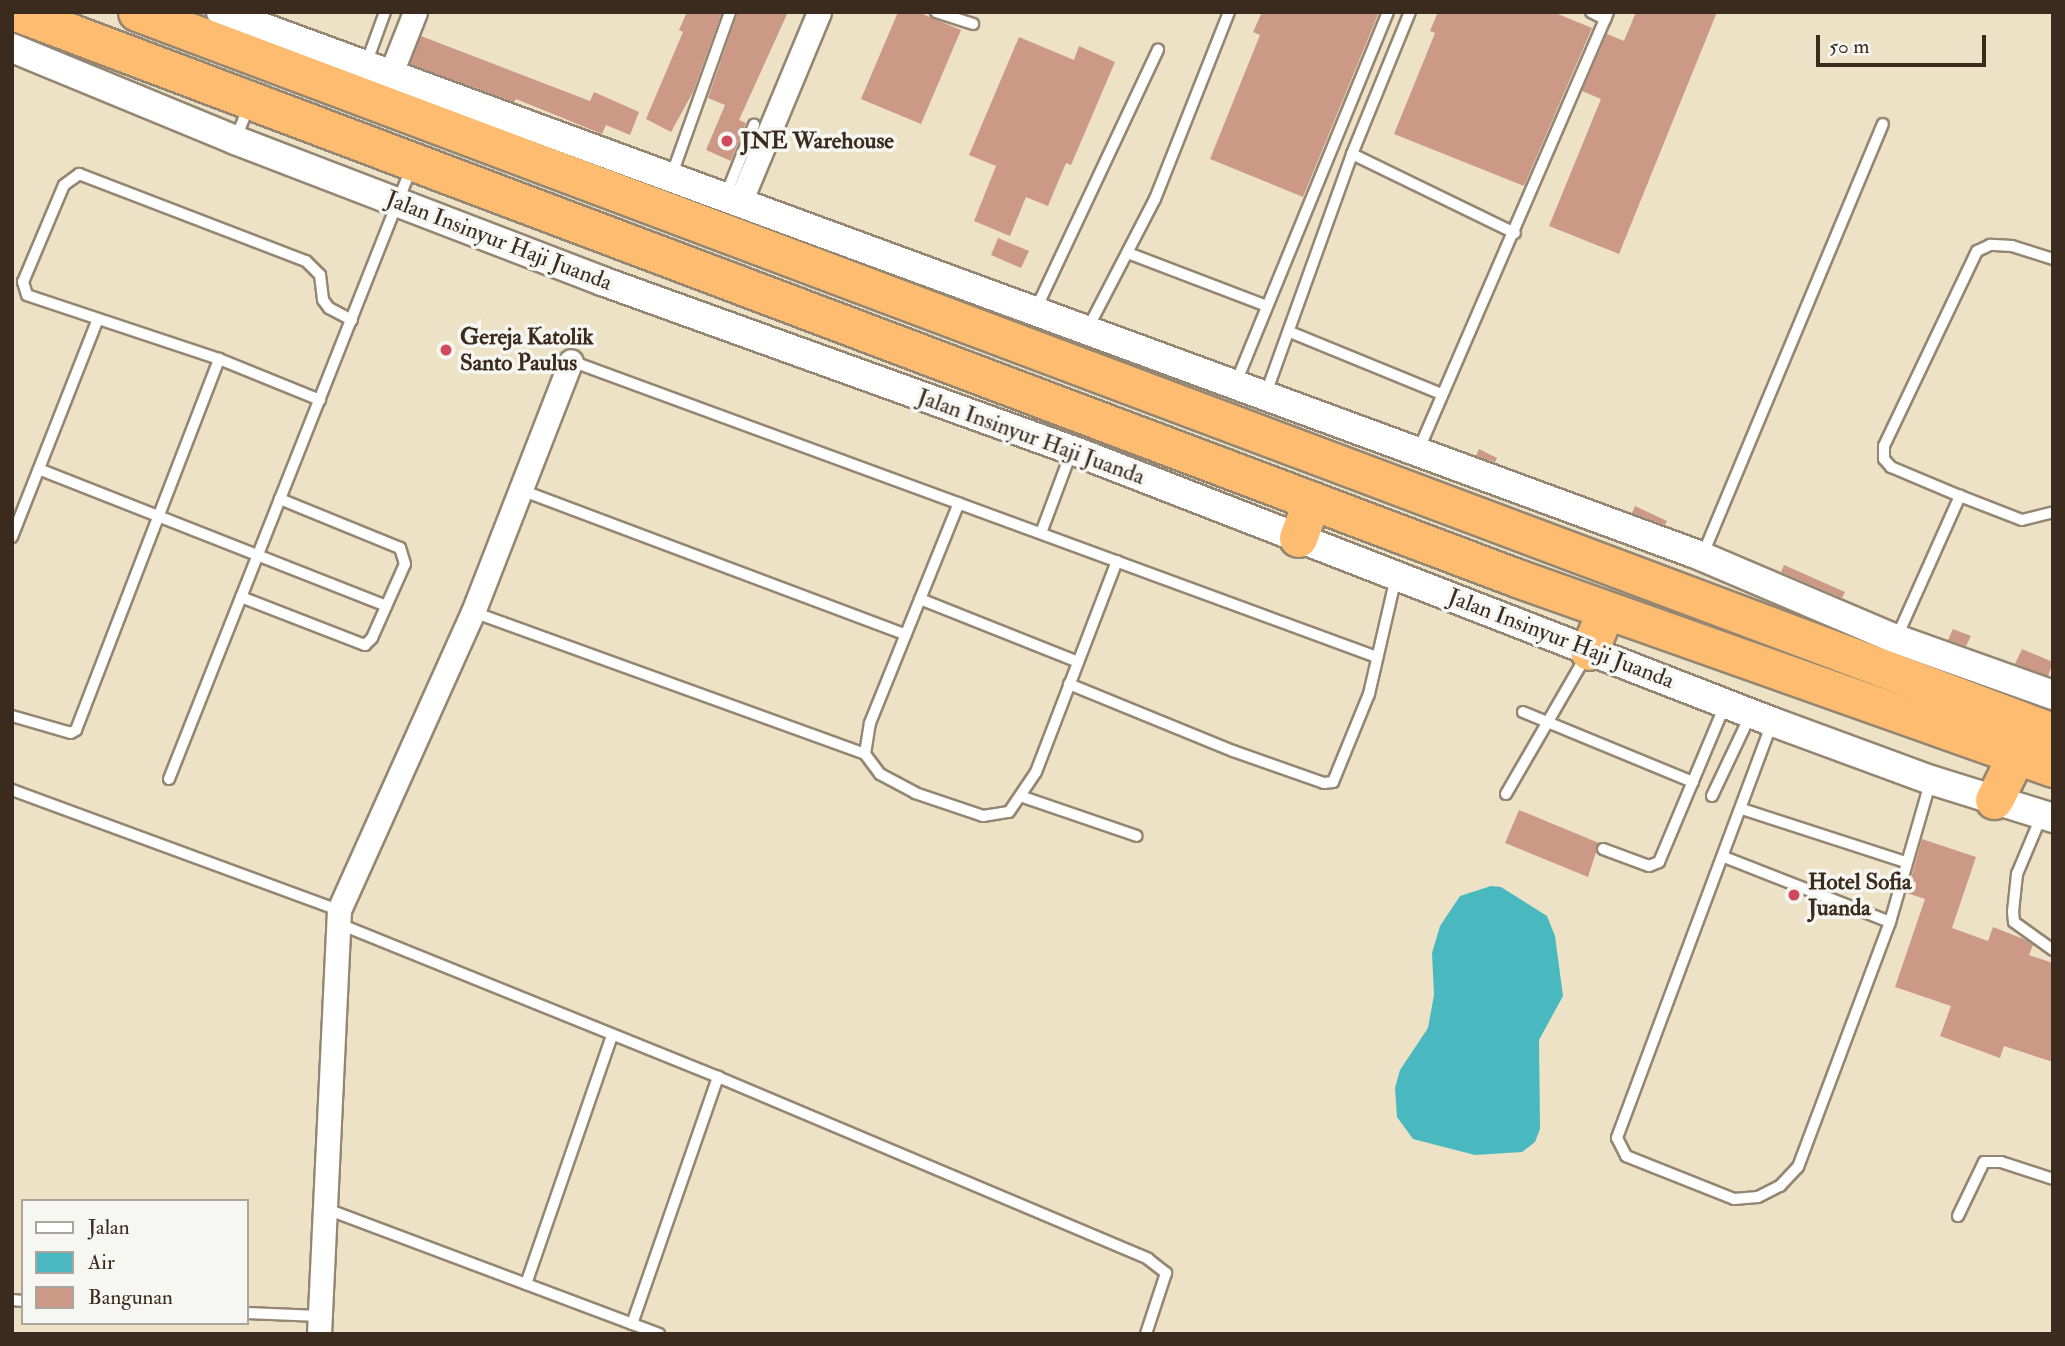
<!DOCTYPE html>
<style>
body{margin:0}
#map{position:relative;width:2065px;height:1346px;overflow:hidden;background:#ede2c5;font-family:"IM FELL Double Pica",serif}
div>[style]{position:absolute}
.water>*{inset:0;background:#49b8bf}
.building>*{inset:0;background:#cc9987}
.roads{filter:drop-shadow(2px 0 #948672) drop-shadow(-2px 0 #948672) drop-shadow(0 2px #948672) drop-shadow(0 -2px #948672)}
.service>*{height:10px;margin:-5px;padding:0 5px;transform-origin:5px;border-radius:5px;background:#fff}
.minor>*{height:23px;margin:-11.5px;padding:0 11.5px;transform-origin:11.5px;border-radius:11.5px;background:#fff}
.tertiary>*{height:28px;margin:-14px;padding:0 14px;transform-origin:14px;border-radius:14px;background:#fff}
.trunk>*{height:37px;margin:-18.5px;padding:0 18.5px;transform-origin:18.5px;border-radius:18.5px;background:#febc70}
.dots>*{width:19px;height:19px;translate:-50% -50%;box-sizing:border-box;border:4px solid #f6f6f2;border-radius:50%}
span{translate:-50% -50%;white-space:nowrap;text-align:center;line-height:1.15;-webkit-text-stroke:7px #f6f6f2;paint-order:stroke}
.poi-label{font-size:23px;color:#3b2a1e;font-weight:700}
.left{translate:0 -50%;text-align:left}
.street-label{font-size:23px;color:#3b2a1e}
.frame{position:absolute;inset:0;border:14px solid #3b2a1e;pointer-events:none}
.legend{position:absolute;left:21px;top:1199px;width:228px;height:126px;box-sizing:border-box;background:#f6f6f2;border:2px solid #aba49d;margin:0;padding:9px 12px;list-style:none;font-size:21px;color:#3b2a1e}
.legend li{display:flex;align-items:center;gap:14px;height:35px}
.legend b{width:35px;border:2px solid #aba49d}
.scale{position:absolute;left:1816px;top:35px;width:170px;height:32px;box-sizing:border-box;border:4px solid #3b2a1e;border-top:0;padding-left:9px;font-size:21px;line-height:24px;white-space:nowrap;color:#3b2a1e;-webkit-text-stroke:5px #f6f6f2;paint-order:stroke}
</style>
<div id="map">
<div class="water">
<div style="clip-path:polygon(1491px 886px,1501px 887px,1547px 916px,1555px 936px,1563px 996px,1539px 1040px,1540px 1129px,1535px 1142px,1522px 1152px,1475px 1155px,1413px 1139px,1397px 1117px,1395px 1088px,1400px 1070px,1428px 1028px,1434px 995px,1432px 953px,1440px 926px,1460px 896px)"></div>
</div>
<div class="building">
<div style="clip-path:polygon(687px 12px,722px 12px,693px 92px,671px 132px,646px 119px,683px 32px,679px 30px)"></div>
<div style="clip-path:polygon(738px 12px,788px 12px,739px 120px,746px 123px,731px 161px,706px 150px,725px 105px,708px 98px)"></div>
<div style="clip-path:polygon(898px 12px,918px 12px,961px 30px,921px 124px,861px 99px)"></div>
<div style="clip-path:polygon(1262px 12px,1379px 12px,1303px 197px,1210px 159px,1260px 35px,1253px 32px)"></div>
<div style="clip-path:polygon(1438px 12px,1553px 12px,1592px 28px,1524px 186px,1394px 134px,1435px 33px,1430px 31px)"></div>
<div style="clip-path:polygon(1636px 12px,1717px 12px,1619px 254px,1549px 226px,1601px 99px,1582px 91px,1607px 34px,1624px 41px)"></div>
<div style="clip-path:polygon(421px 36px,590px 101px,594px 92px,639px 112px,630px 135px,606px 125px,602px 134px,516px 99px,514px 102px,410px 64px)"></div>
<div style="clip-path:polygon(1019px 37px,1074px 60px,1079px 46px,1115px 62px,1071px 165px,1066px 163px,1048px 206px,1026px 197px,1010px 236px,974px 221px,996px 166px,969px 155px)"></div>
<div style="clip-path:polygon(998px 238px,1029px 251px,1021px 268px,991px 255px)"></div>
<div style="clip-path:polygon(1479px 449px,1497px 458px,1495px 462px,1476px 456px)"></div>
<div style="clip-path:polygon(1635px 506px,1667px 521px,1665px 525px,1632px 513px)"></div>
<div style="clip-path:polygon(1784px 565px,1845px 592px,1842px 598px,1781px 572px)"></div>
<div style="clip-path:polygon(1953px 629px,1971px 636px,1966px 646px,1948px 640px)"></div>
<div style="clip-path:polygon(2022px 649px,2053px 662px,2048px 676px,2015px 664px)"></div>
<div style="clip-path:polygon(1519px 810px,1599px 843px,1588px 877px,1505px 843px)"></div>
<div style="clip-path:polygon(1922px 839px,1976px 857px,1952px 928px,1988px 941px,1993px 927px,2026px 940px,2033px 945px,2029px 955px,2053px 963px,2053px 1062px,2004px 1046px,2000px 1058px,1940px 1036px,1951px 1006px,1895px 987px,1925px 899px,1907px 893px)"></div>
</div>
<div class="roads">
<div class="service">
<div style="left:936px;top:12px;width:39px;rotate:18deg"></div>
<div style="left:1591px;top:12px;width:16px;rotate:27deg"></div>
<div style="left:366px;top:64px;width:55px;rotate:-69.9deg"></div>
<div style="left:236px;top:138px;width:37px;rotate:-68deg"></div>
<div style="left:1352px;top:154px;width:181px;rotate:25.9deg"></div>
<div style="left:671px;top:177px;width:175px;rotate:-70.3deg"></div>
<div style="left:725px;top:197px;width:78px;rotate:-68.1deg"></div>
<div style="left:1128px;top:253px;width:146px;rotate:20.9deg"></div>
<div style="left:2053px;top:259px;width:43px;rotate:-162.4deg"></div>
<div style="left:2012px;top:246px;width:22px;rotate:-177deg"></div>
<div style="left:1990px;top:245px;width:14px;rotate:155deg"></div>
<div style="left:1977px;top:251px;width:216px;rotate:115.5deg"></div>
<div style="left:1884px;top:446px;width:13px;rotate:90deg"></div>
<div style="left:1884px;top:459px;width:11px;rotate:49deg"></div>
<div style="left:1891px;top:467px;width:75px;rotate:22.8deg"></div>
<div style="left:1960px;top:496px;width:66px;rotate:21.2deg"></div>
<div style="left:2022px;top:520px;width:32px;rotate:-14deg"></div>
<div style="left:1035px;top:311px;width:289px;rotate:-64.8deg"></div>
<div style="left:1087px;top:330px;width:148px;rotate:-62.6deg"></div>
<div style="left:1155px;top:199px;width:201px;rotate:-68.4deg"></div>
<div style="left:1290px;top:332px;width:163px;rotate:22.3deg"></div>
<div style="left:571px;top:361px;width:859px;rotate:20.17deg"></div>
<div style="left:1235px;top:385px;width:403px;rotate:-67.7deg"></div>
<div style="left:1265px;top:396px;width:257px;rotate:-70.2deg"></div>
<div style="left:1352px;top:154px;width:153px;rotate:-67.8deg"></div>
<div style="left:320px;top:400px;width:109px;rotate:-157.9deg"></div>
<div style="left:219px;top:359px;width:202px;rotate:-161.6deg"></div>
<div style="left:27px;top:295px;width:14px;rotate:-107deg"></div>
<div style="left:23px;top:282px;width:105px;rotate:-67.1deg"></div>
<div style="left:64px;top:185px;width:19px;rotate:-36deg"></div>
<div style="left:79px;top:174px;width:243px;rotate:21deg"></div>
<div style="left:306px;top:261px;width:20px;rotate:45deg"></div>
<div style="left:320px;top:275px;width:25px;rotate:83deg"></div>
<div style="left:323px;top:300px;width:10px;rotate:53deg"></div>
<div style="left:329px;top:308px;width:26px;rotate:28deg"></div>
<div style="left:1419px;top:449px;width:476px;rotate:-66.6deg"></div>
<div style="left:41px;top:470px;width:371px;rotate:21.5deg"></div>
<div style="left:521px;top:490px;width:411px;rotate:20.6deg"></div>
<div style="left:1041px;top:533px;width:89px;rotate:-69.5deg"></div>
<div style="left:12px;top:537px;width:234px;rotate:-68.5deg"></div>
<div style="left:1703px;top:554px;width:466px;rotate:-67.3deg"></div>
<div style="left:241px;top:597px;width:133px;rotate:21.2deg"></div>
<div style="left:365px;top:645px;width:10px;rotate:-45deg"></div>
<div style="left:372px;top:638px;width:81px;rotate:-66deg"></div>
<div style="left:405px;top:564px;width:17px;rotate:-107deg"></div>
<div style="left:400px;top:548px;width:130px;rotate:-157.8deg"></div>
<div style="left:920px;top:599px;width:170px;rotate:21.7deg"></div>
<div style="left:473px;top:612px;width:417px;rotate:19.9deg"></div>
<div style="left:865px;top:754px;width:25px;rotate:53deg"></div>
<div style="left:880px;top:774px;width:40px;rotate:28deg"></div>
<div style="left:915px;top:793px;width:72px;rotate:18.7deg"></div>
<div style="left:983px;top:816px;width:26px;rotate:-9deg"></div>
<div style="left:1009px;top:812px;width:48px;rotate:-56deg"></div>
<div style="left:1036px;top:772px;width:226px;rotate:-69deg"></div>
<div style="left:1896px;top:639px;width:157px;rotate:-65.9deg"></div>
<div style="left:1069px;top:684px;width:177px;rotate:22.2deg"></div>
<div style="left:1233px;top:751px;width:96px;rotate:19.4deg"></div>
<div style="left:1324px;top:783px;width:9px;rotate:-6deg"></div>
<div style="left:1333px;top:782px;width:95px;rotate:-67.8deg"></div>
<div style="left:1369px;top:694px;width:120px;rotate:-77deg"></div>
<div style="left:1523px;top:712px;width:184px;rotate:22.4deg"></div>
<div style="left:12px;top:716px;width:61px;rotate:16.1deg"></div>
<div style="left:71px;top:733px;width:6px;rotate:-31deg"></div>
<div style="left:76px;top:730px;width:398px;rotate:-68.9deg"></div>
<div style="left:1772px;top:723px;width:443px;rotate:110.5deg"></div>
<div style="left:1617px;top:1138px;width:20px;rotate:63deg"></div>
<div style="left:1626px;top:1156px;width:116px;rotate:21.7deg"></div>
<div style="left:1734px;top:1199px;width:24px;rotate:-5deg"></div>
<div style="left:1758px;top:1197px;width:25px;rotate:-27deg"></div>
<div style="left:1780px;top:1186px;width:26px;rotate:-47deg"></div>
<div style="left:1798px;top:1167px;width:262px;rotate:-69.4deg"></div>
<div style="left:1890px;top:922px;width:148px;rotate:-73.9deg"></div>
<div style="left:865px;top:754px;width:31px;rotate:-81deg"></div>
<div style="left:870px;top:723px;width:237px;rotate:-68deg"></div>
<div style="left:169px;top:779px;width:659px;rotate:-68.38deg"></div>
<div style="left:12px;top:790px;width:348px;rotate:20.2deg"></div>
<div style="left:1506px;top:794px;width:160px;rotate:-59.9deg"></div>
<div style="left:1712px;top:796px;width:89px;rotate:-64.6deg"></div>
<div style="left:1023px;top:797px;width:120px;rotate:18.9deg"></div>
<div style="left:1742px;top:809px;width:171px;rotate:18deg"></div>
<div style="left:2041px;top:817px;width:62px;rotate:112.8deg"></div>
<div style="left:2017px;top:874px;width:37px;rotate:96deg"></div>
<div style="left:2013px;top:911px;width:11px;rotate:85deg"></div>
<div style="left:2014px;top:922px;width:48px;rotate:35.7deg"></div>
<div style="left:1603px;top:849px;width:49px;rotate:20.3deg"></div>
<div style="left:1649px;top:866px;width:11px;rotate:-22deg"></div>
<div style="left:1659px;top:862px;width:170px;rotate:-67.2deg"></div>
<div style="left:1724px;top:857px;width:178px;rotate:21.4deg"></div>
<div style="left:337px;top:923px;width:411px;rotate:22deg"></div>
<div style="left:718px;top:1077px;width:467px;rotate:22.9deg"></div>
<div style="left:1148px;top:1259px;width:23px;rotate:38deg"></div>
<div style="left:1166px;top:1273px;width:64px;rotate:108.2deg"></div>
<div style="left:324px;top:1208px;width:358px;rotate:20.6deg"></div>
<div style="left:1958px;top:1216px;width:60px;rotate:-64.3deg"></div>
<div style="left:1984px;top:1162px;width:17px"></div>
<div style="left:2001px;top:1162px;width:55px;rotate:18.1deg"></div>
<div style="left:526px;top:1284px;width:263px;rotate:-70.9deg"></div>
<div style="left:12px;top:1300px;width:11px;rotate:5deg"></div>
<div style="left:247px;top:1313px;width:72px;rotate:2.4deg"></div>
<div style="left:632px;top:1324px;width:262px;rotate:-70.8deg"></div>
</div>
<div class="minor">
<div style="left:391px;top:73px;width:66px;rotate:-68.5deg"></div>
<div style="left:740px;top:202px;width:206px;rotate:-67.4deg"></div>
<div style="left:319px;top:1334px;width:424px;rotate:-87.3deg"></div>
<div style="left:339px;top:910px;width:327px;rotate:-65.8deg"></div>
<div style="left:473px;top:612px;width:269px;rotate:-68.7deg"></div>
</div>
<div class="tertiary">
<div style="left:221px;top:12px;width:1577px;rotate:20.18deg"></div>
<div style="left:1701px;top:556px;width:212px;rotate:23.1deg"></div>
<div style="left:1896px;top:639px;width:167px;rotate:19.6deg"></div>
<div style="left:12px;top:48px;width:241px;rotate:22.4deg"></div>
<div style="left:235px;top:140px;width:393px;rotate:21deg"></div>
<div style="left:602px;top:281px;width:499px;rotate:19.8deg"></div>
<div style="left:1072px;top:450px;width:752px;rotate:21.21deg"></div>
<div style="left:1773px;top:722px;width:168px;rotate:20.2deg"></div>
<div style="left:1931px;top:780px;width:128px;rotate:17.3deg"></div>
</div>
<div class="trunk">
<div style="left:16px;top:12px;width:1604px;rotate:20.66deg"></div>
<div style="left:1517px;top:578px;width:569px;rotate:19.52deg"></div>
<div style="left:137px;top:12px;width:2047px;rotate:20.6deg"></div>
<div style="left:1298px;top:538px;width:40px;rotate:-69.8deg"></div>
<div style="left:1589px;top:651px;width:44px;rotate:-67.5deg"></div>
<div style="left:1994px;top:800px;width:49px;rotate:-63.4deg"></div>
</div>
</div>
<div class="dots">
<div style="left:727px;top:141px;background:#d1495b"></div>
<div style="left:446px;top:350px;background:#d1495b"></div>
<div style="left:1794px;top:895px;background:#d1495b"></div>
</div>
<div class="poi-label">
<span class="left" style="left:741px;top:141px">JNE Warehouse</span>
<span class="left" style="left:460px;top:350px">Gereja Katolik<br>Santo Paulus</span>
<span class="left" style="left:1808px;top:895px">Hotel Sofia<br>Juanda</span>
</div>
<div class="street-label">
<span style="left:499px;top:241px;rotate:21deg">Jalan Insinyur Haji Juanda</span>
<span style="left:1031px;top:437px;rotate:20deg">Jalan Insinyur Haji Juanda</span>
<span style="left:1561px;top:639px;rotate:21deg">Jalan Insinyur Haji Juanda</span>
</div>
<div class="frame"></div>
<ul class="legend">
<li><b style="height:9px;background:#fff"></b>Jalan</li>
<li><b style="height:19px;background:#49b8bf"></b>Air</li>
<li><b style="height:19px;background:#cc9987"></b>Bangunan</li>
</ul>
<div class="scale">50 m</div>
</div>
